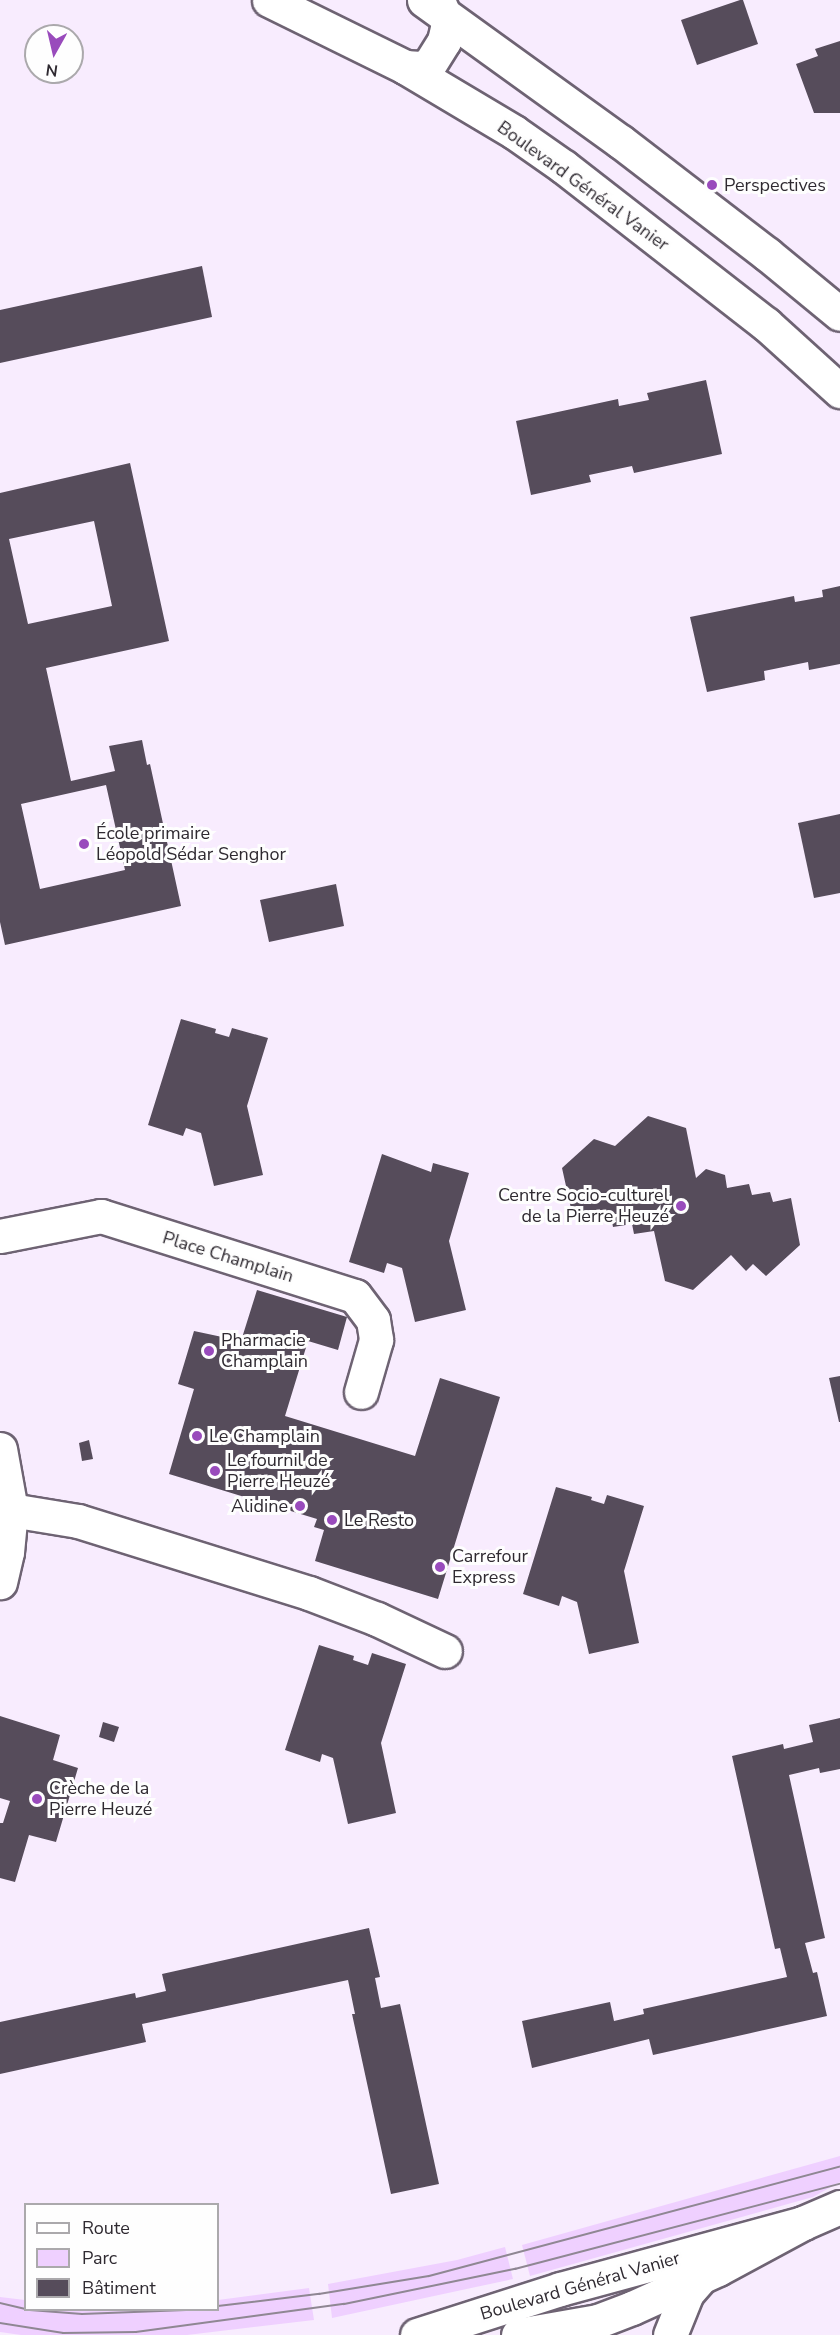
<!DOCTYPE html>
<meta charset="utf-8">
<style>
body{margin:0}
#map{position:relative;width:840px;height:2335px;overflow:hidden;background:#f8ecfe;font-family:"Nunito Sans",sans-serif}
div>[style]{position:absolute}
.green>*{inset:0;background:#efd0ff}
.building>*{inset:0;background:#564c5b}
.roads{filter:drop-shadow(2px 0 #6e6373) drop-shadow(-2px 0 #6e6373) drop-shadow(0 2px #6e6373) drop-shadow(0 -2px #6e6373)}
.minor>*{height:33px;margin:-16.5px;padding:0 16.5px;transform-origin:16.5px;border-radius:16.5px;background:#fff}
.tram>*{height:1.5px;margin:-0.75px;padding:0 0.75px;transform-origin:0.75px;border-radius:0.75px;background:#8f8793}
.dots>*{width:16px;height:16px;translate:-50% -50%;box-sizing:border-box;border:3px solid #fefefe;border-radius:50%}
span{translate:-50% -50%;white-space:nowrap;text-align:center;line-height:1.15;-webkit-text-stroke:6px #fefefe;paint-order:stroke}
.poi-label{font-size:18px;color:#2f2a31}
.left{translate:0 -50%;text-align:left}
.right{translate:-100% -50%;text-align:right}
.street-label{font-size:18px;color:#2f2a31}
.legend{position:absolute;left:24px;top:2203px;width:195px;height:108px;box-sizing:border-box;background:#fefefe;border:2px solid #aba9ac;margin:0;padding:8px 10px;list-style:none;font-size:18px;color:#2f2a31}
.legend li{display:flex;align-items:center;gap:12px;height:30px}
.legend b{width:30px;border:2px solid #aba9ac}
.north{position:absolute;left:24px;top:24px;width:60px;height:60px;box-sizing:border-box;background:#fefefe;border:2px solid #aba9ac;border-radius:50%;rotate:188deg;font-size:16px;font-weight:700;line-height:24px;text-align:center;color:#2f2a31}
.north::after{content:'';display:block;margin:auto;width:21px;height:27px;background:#994bbc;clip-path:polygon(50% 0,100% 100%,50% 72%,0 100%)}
</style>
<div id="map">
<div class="green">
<div style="clip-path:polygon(840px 2156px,840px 2182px,813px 2197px,530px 2276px,522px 2245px)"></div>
<div style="clip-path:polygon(505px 2247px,513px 2279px,332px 2318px,328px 2284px,457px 2260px)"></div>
<div style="clip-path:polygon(309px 2288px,314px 2320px,187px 2335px,21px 2335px,0 2332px,0 2297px,25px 2300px,26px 2310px,218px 2310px,218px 2300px)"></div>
</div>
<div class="building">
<div style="clip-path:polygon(740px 0,743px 0,758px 44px,697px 65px,681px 20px)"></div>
<div style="clip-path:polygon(840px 41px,840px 113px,814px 113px,796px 64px,818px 56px,815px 49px)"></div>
<div style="clip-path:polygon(202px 266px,212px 317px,0 363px,0 310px)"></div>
<div style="clip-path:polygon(706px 380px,722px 454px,634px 473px,632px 466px,589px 475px,591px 482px,531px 495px,516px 421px,618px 399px,619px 406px,649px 400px,647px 393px)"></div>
<div style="clip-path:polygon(evenodd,130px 463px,169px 641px,46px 668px,71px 781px,115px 771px,109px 746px,142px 740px,147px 765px,150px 764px,181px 906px,5px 945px,0 922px,0 493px,130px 463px,94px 521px,112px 606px,28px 624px,9px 539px,94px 521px,130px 463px,106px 785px,125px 870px,40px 889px,21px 804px,106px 785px)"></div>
<div style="clip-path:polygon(840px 586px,840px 664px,809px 670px,808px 662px,764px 671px,765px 680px,707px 692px,690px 617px,794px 596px,795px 602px,823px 597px,822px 590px)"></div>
<div style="clip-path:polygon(840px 814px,840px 893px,814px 898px,798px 823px)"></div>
<div style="clip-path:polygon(336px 884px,344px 926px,269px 942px,260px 900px)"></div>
<div style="clip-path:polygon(181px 1019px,216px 1029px,215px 1033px,229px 1037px,232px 1028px,268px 1038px,247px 1106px,263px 1175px,214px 1186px,201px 1133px,186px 1128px,183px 1136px,148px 1125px)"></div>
<div style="clip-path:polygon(648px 1116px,686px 1128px,696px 1178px,706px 1169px,725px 1175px,727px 1188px,749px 1184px,752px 1195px,770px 1192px,773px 1202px,791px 1198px,800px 1245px,766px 1276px,753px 1264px,746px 1271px,731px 1255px,693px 1290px,665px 1281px,654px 1231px,634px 1234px,632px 1224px,613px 1227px,611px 1217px,593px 1220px,590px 1210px,572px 1213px,562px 1168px,594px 1139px,615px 1146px)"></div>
<div style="clip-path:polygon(382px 1154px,431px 1172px,433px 1163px,469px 1173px,449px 1241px,466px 1310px,415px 1322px,402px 1268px,387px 1263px,384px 1273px,349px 1262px)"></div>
<div style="clip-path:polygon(257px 1290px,347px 1317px,338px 1350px,308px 1341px,285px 1416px,415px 1456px,440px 1378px,500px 1397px,438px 1599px,315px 1561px,324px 1530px,314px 1527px,317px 1519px,169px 1474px,194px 1389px,178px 1384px,194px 1331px,241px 1341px)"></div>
<div style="clip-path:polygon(840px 1376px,840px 1422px,839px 1422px,829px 1378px)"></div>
<div style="clip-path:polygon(89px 1440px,93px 1459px,82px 1461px,79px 1443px)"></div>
<div style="clip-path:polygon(556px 1487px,592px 1497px,591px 1500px,604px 1504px,607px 1495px,644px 1506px,624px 1571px,639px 1643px,589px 1654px,577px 1602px,562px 1596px,559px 1606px,523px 1594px)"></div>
<div style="clip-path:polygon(319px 1645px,354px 1656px,353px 1660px,368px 1665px,372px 1653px,406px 1664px,381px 1743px,396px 1813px,348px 1824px,333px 1758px,322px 1754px,320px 1762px,285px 1750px)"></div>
<div style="clip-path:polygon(0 1716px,60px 1735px,53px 1760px,78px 1768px,56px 1842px,29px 1835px,15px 1882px,0 1878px,0 1823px,3px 1823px,10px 1801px,0 1798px)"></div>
<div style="clip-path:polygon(840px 1718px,840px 1769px,820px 1773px,819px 1768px,789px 1775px,825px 1938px,805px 1943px,813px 1973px,817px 1972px,827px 2016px,653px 2055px,649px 2039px,532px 2068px,522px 2021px,610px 2002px,614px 2021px,644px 2014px,643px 2009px,787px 1977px,780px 1948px,775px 1949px,732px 1756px,783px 1744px,784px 1749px,813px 1742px,809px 1725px)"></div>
<div style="clip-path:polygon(103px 1722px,119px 1727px,114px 1742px,99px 1737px)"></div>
<div style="clip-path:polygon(369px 1928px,380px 1977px,375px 1978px,381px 2008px,400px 2004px,439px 2184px,391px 2194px,352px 2014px,355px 2014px,348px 1980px,142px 2024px,146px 2042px,0 2074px,0 2022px,135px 1993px,136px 1998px,166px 1991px,162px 1974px)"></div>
</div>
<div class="roads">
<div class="minor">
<div style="left:269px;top:0;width:152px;rotate:26.2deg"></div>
<div style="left:405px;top:67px;width:127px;rotate:30.8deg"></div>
<div style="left:514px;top:132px;width:61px;rotate:35deg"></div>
<div style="left:564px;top:167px;width:256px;rotate:37.9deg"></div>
<div style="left:766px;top:324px;width:100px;rotate:42.2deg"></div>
<div style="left:424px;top:0;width:243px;rotate:35.8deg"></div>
<div style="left:621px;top:142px;width:184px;rotate:37.5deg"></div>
<div style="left:767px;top:254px;width:94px;rotate:39.4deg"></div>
<div style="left:405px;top:67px;width:15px;rotate:4deg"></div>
<div style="left:420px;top:68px;width:9px;rotate:-18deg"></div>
<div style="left:429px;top:65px;width:28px;rotate:-58deg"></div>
<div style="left:444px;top:41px;width:17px;rotate:-77deg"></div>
<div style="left:448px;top:24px;width:26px;rotate:-113deg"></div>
<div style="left:0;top:1236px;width:103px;rotate:-11.2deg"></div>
<div style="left:101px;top:1216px;width:266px;rotate:17.5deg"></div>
<div style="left:355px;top:1296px;width:30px;rotate:53deg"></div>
<div style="left:373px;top:1320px;width:20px;rotate:81deg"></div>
<div style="left:376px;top:1340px;width:54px;rotate:106.1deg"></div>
<div style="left:0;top:1449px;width:62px;rotate:79.8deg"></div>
<div style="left:11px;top:1510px;width:42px;rotate:95.4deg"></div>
<div style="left:7px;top:1552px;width:31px;rotate:103deg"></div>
<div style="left:11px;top:1510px;width:68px;rotate:9.3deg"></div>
<div style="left:78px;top:1521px;width:242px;rotate:17.3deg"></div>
<div style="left:309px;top:1593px;width:73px;rotate:20.9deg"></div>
<div style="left:377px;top:1619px;width:75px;rotate:25.2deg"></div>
<div style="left:417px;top:2335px;width:150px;rotate:-17.8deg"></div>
<div style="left:560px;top:2289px;width:252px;rotate:-15.2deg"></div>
<div style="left:518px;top:2335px;width:81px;rotate:-9.9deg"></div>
<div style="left:598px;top:2321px;width:36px;rotate:-21deg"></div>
<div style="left:632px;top:2308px;width:94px;rotate:-24.4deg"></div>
<div style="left:718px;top:2269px;width:97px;rotate:-28.4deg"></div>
<div style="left:803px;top:2223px;width:40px;rotate:-23.4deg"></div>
<div style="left:670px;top:2335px;width:45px;rotate:-68deg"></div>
<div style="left:687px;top:2293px;width:21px;rotate:-49deg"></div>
</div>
</div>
<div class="tram">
<div style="left:0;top:2303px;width:27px;rotate:13deg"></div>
<div style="left:218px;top:2306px;width:102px;rotate:-6.8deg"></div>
<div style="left:319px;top:2294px;width:111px;rotate:-9.3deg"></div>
<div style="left:429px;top:2276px;width:425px;rotate:-14.9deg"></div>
<div style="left:30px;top:2310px;width:52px;rotate:4.4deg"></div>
<div style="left:82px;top:2314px;width:104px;rotate:-2.2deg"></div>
<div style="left:0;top:2323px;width:64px;rotate:9deg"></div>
<div style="left:63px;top:2333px;width:73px;rotate:-0.8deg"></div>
<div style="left:136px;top:2332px;width:210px;rotate:-7.7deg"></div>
<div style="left:344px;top:2304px;width:175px;rotate:-11.6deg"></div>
<div style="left:515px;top:2269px;width:336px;rotate:-14.7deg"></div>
</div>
<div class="dots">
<div style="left:712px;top:185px;background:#994bbc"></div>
<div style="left:84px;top:844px;background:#994bbc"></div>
<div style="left:681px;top:1206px;background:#994bbc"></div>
<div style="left:209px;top:1351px;background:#994bbc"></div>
<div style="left:197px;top:1436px;background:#994bbc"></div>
<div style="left:215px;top:1471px;background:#994bbc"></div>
<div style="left:300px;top:1506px;background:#994bbc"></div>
<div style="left:332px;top:1520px;background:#994bbc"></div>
<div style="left:440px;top:1567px;background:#994bbc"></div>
<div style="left:37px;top:1799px;background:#994bbc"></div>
</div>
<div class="poi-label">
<span class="left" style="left:724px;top:185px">Perspectives</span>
<span class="left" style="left:96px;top:844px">École primaire<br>Léopold Sédar Senghor</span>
<span class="right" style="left:669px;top:1206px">Centre Socio-culturel<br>de la Pierre Heuzé</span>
<span class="left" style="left:221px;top:1351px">Pharmacie<br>Champlain</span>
<span class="left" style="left:209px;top:1436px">Le Champlain</span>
<span class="left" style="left:227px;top:1471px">Le fournil de<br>Pierre Heuzé</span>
<span class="right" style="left:288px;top:1506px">Alidine</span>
<span class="left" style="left:344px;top:1520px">Le Resto</span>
<span class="left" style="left:452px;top:1567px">Carrefour<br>Express</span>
<span class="left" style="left:49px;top:1799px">Crèche de la<br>Pierre Heuzé</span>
</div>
<div class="street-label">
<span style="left:583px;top:186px;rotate:36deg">Boulevard Général Vanier</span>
<span style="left:228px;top:1257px;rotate:17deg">Place Champlain</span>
<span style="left:580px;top:2286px;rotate:-16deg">Boulevard Général Vanier</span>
</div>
<ul class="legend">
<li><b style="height:8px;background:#fff"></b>Route</li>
<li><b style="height:16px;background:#efd0ff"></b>Parc</li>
<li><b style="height:16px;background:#564c5b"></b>Bâtiment</li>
</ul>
<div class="north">N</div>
</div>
